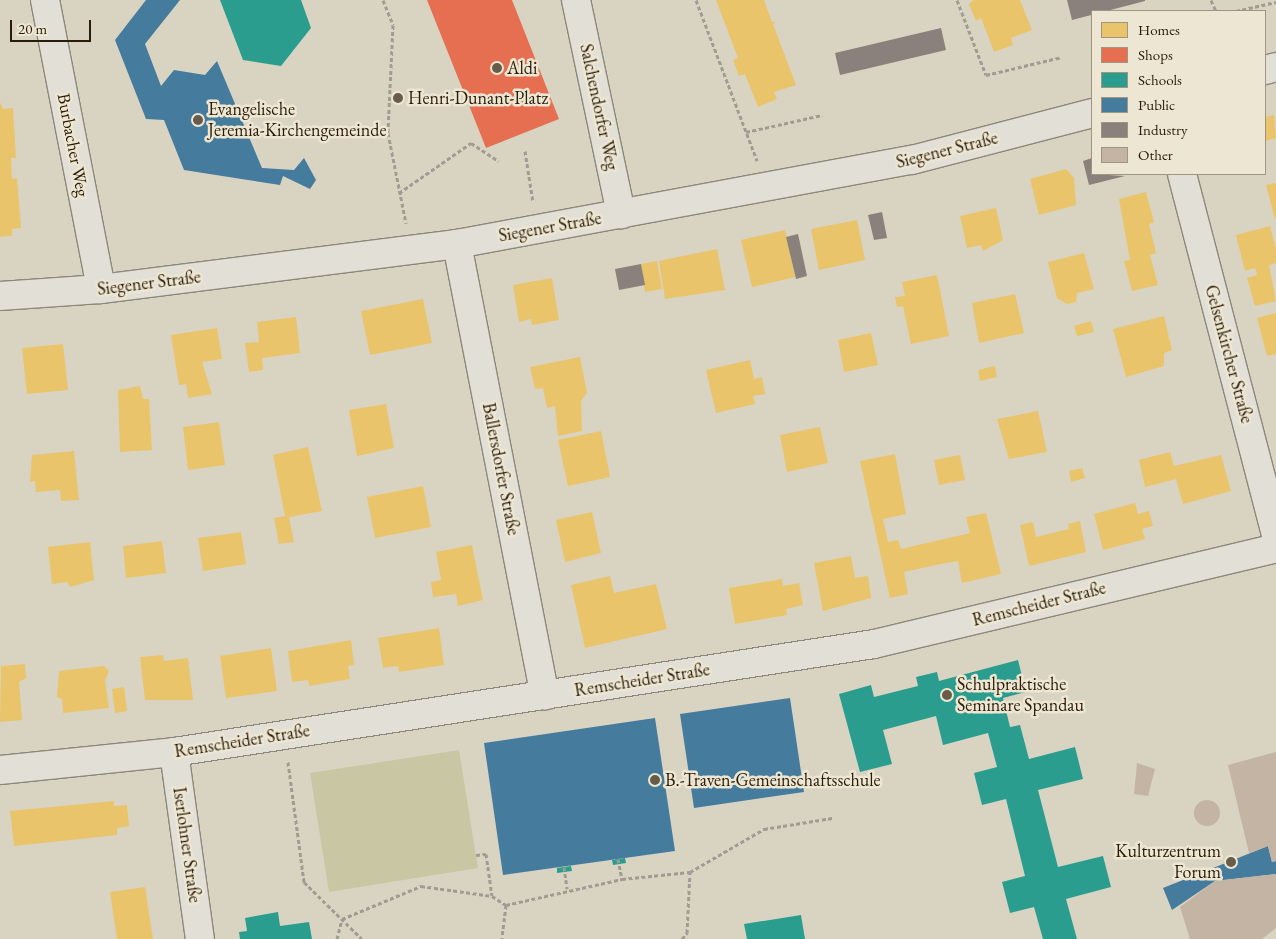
<!DOCTYPE html>
<meta charset="utf-8">
<style>
body{margin:0}
#map{position:relative;width:1276px;height:939px;overflow:hidden;background:#d9d4c2;font-family:"EB Garamond",serif}
div>[style]{position:absolute}
.green>*{inset:0;background:#c9c7a3}
.homes>*{inset:0;background:#e9c46a}
.shops>*{inset:0;background:#e76f51}
.schools>*{inset:0;background:#2a9d8f}
.public>*{inset:0;background:#457b9d}
.industry>*{inset:0;background:#8a817c}
.building>*{inset:0;background:#c3b4a4}
.round{border-radius:50%}
.path>*{height:3px;margin-top:-1.5px;transform-origin:0;background:repeating-linear-gradient(90deg,#9f9c93 0 4px,transparent 0 6.5px)}
.roads{filter:drop-shadow(1px 0 #8c877a) drop-shadow(-1px 0 #8c877a) drop-shadow(0 1px #8c877a) drop-shadow(0 -1px #8c877a)}
.street>*{height:28px;margin:-14px;padding:0 14px;transform-origin:14px;border-radius:14px;background:#e2dfd6}
.dots>*{width:14px;height:14px;translate:-50% -50%;box-sizing:border-box;border:2px solid #ece6d2;border-radius:50%}
span{translate:-50% -50%;white-space:nowrap;text-align:center;line-height:1.15;-webkit-text-stroke:5px #ece6d2;paint-order:stroke}
.poi-label{font-size:18px;color:#2b1c08}
.left{translate:0 -50%;text-align:left}
.right{translate:-100% -50%;text-align:right}
.street-label{font-size:18px;color:#2b1c08}
.legend{position:absolute;left:1091px;top:10px;width:175px;height:165px;box-sizing:border-box;background:#ece6d2;border:1px solid #9f9581;margin:0;padding:6px 9px;list-style:none;font-size:15px;color:#2b1c08}
.legend li{display:flex;align-items:center;gap:10px;height:25px}
.legend b{width:25px;border:1px solid #9f9581}
.scale{position:absolute;left:10px;top:20px;width:81px;height:22px;box-sizing:border-box;border:2px solid #2b1c08;border-top:0;padding-left:6px;font-size:15px;line-height:18px;white-space:nowrap;color:#2b1c08;-webkit-text-stroke:4px #ece6d2;paint-order:stroke}
</style>
<div id="map">
<div class="green">
<div style="clip-path:polygon(459px 750px,478px 868px,329px 892px,310px 773px)"></div>
</div>
<div class="homes">
<div style="clip-path:polygon(716px 0,764px 0,772px 22px,776px 22px,773px 24px,796px 85px,774px 92px,777px 99px,758px 107px,745px 74px,739px 76px,733px 60px,738px 58px)"></div>
<div style="clip-path:polygon(974px 0,1020px 0,1032px 30px,1011px 38px,1013px 45px,994px 52px,981px 18px,976px 21px,969px 4px)"></div>
<div style="clip-path:polygon(0 102px,3px 109px,13px 108px,16px 158px,11px 158px,12px 179px,17px 178px,21px 228px,12px 229px,12px 236px,0 237px)"></div>
<div style="clip-path:polygon(1274px 115px,1276px 138px,1265px 141px,1265px 117px)"></div>
<div style="clip-path:polygon(1066px 169px,1074px 178px,1076px 205px,1039px 215px,1030px 179px)"></div>
<div style="clip-path:polygon(1276px 183px,1276px 219px,1275px 219px,1266px 185px)"></div>
<div style="clip-path:polygon(1146px 192px,1154px 222px,1149px 224px,1156px 253px,1150px 255px,1158px 285px,1132px 291px,1124px 261px,1130px 260px,1119px 199px)"></div>
<div style="clip-path:polygon(996px 208px,1003px 240px,983px 251px,981px 245px,967px 248px,960px 216px)"></div>
<div style="clip-path:polygon(857px 220px,865px 260px,819px 270px,811px 229px)"></div>
<div style="clip-path:polygon(1270px 226px,1276px 249px,1276px 263px,1269px 265px,1276px 301px,1255px 306px,1247px 278px,1257px 275px,1255px 268px,1245px 271px,1236px 235px)"></div>
<div style="clip-path:polygon(785px 230px,795px 277px,752px 287px,741px 240px)"></div>
<div style="clip-path:polygon(717px 249px,725px 290px,665px 299px,659px 261px)"></div>
<div style="clip-path:polygon(1084px 253px,1094px 289px,1077px 293px,1076px 302px,1067px 304px,1057px 298px,1048px 262px)"></div>
<div style="clip-path:polygon(657px 261px,662px 289px,645px 292px,641px 264px)"></div>
<div style="clip-path:polygon(937px 275px,949px 336px,911px 344px,903px 306px,897px 307px,895px 297px,905px 296px,902px 282px)"></div>
<div style="clip-path:polygon(552px 278px,559px 320px,532px 325px,531px 319px,519px 322px,513px 285px)"></div>
<div style="clip-path:polygon(1015px 294px,1024px 333px,979px 343px,972px 303px)"></div>
<div style="clip-path:polygon(423px 299px,432px 343px,370px 355px,361px 311px)"></div>
<div style="clip-path:polygon(1276px 313px,1276px 354px,1267px 356px,1257px 318px)"></div>
<div style="clip-path:polygon(1164px 316px,1172px 350px,1164px 353px,1164px 366px,1126px 377px,1113px 329px)"></div>
<div style="clip-path:polygon(296px 317px,300px 353px,262px 358px,263px 370px,249px 372px,245px 343px,259px 342px,257px 322px)"></div>
<div style="clip-path:polygon(1091px 321px,1094px 332px,1077px 336px,1074px 326px)"></div>
<div style="clip-path:polygon(217px 328px,222px 359px,202px 362px,212px 394px,188px 398px,186px 384px,179px 385px,171px 335px)"></div>
<div style="clip-path:polygon(871px 333px,878px 365px,844px 372px,838px 340px)"></div>
<div style="clip-path:polygon(63px 344px,68px 390px,27px 394px,22px 348px)"></div>
<div style="clip-path:polygon(580px 357px,587px 393px,581px 401px,582px 431px,558px 436px,555px 406px,547px 408px,543px 388px,535px 389px,530px 367px)"></div>
<div style="clip-path:polygon(750px 360px,754px 378px,750px 380px,762px 377px,765px 394px,753px 396px,755px 404px,716px 413px,706px 370px)"></div>
<div style="clip-path:polygon(995px 366px,997px 377px,980px 381px,978px 370px)"></div>
<div style="clip-path:polygon(140px 386px,143px 399px,149px 399px,152px 450px,120px 452px,118px 390px)"></div>
<div style="clip-path:polygon(386px 404px,394px 448px,357px 456px,349px 410px)"></div>
<div style="clip-path:polygon(1038px 411px,1047px 452px,1009px 459px,997px 419px)"></div>
<div style="clip-path:polygon(219px 422px,225px 465px,188px 470px,183px 427px)"></div>
<div style="clip-path:polygon(820px 427px,828px 463px,787px 472px,780px 435px)"></div>
<div style="clip-path:polygon(601px 431px,610px 477px,568px 486px,558px 440px)"></div>
<div style="clip-path:polygon(308px 447px,322px 511px,289px 517px,294px 542px,279px 544px,274px 518px,285px 516px,273px 455px)"></div>
<div style="clip-path:polygon(74px 451px,79px 500px,61px 501px,60px 490px,36px 492px,35px 481px,30px 482px,32px 455px)"></div>
<div style="clip-path:polygon(1170px 452px,1174px 466px,1221px 455px,1231px 491px,1183px 504px,1176px 479px,1145px 487px,1139px 460px)"></div>
<div style="clip-path:polygon(895px 454px,906px 514px,883px 519px,888px 542px,898px 540px,901px 549px,970px 533px,966px 517px,986px 513px,1001px 574px,962px 583px,958px 561px,941px 564px,904px 572px,908px 594px,890px 598px,860px 461px)"></div>
<div style="clip-path:polygon(960px 455px,965px 480px,939px 485px,934px 460px)"></div>
<div style="clip-path:polygon(1082px 468px,1085px 478px,1071px 482px,1069px 471px)"></div>
<div style="clip-path:polygon(423px 486px,431px 527px,375px 538px,367px 497px)"></div>
<div style="clip-path:polygon(1135px 503px,1138px 514px,1149px 511px,1153px 526px,1142px 529px,1145px 539px,1103px 550px,1094px 514px)"></div>
<div style="clip-path:polygon(592px 512px,601px 553px,565px 562px,556px 520px)"></div>
<div style="clip-path:polygon(1080px 521px,1086px 552px,1029px 566px,1020px 525px,1033px 522px,1036px 537px,1069px 529px,1068px 524px)"></div>
<div style="clip-path:polygon(241px 532px,246px 564px,203px 571px,198px 538px)"></div>
<div style="clip-path:polygon(162px 541px,166px 573px,126px 578px,123px 546px)"></div>
<div style="clip-path:polygon(90px 542px,94px 580px,70px 587px,67px 582px,52px 584px,48px 547px)"></div>
<div style="clip-path:polygon(472px 545px,483px 600px,458px 606px,456px 594px,433px 597px,431px 582px,441px 580px,436px 552px)"></div>
<div style="clip-path:polygon(851px 556px,855px 578px,868px 576px,871px 598px,823px 611px,814px 563px)"></div>
<div style="clip-path:polygon(610px 576px,614px 593px,656px 584px,667px 629px,585px 648px,571px 585px)"></div>
<div style="clip-path:polygon(782px 579px,783px 586px,799px 583px,803px 605px,786px 609px,787px 615px,735px 624px,729px 588px)"></div>
<div style="clip-path:polygon(439px 628px,444px 665px,399px 672px,398px 666px,383px 668px,378px 638px)"></div>
<div style="clip-path:polygon(351px 640px,354px 665px,348px 666px,350px 679px,309px 686px,308px 680px,292px 682px,288px 651px)"></div>
<div style="clip-path:polygon(271px 648px,277px 691px,226px 698px,220px 656px)"></div>
<div style="clip-path:polygon(163px 655px,164px 661px,188px 658px,193px 700px,145px 700px,140px 657px)"></div>
<div style="clip-path:polygon(25px 664px,26px 678px,19px 682px,22px 720px,0 722px,1px 666px)"></div>
<div style="clip-path:polygon(104px 666px,109px 671px,105px 681px,109px 708px,63px 713px,62px 699px,57px 697px,59px 671px)"></div>
<div style="clip-path:polygon(124px 687px,127px 711px,115px 713px,112px 689px)"></div>
<div style="clip-path:polygon(114px 801px,114px 806px,127px 805px,129px 826px,117px 828px,117px 835px,14px 846px,10px 811px)"></div>
<div style="clip-path:polygon(145px 887px,153px 939px,117px 939px,110px 892px)"></div>
</div>
<div class="shops">
<div style="clip-path:polygon(427px 0,512px 0,559px 119px,486px 148px)"></div>
</div>
<div class="schools">
<div style="clip-path:polygon(220px 0,301px 0,311px 28px,281px 66px,243px 60px)"></div>
<div style="clip-path:polygon(1018px 660px,1026px 692px,1003px 698px,1010px 727px,1020px 725px,1029px 759px,1075px 747px,1083px 779px,1038px 790px,1058px 867px,1103px 856px,1111px 887px,1066px 899px,1077px 939px,1043px 939px,1034px 907px,1010px 913px,1002px 882px,1025px 876px,1006px 799px,982px 805px,974px 773px,997px 767px,988px 733px,943px 745px,936px 716px,883px 730px,892px 764px,860px 772px,839px 694px,871px 685px,874px 697px,918px 686px,916px 677px,937px 672px,939px 681px)"></div>
<div style="clip-path:polygon(625px 858px,626px 863px,613px 865px,612px 860px)"></div>
<div style="clip-path:polygon(571px 866px,572px 871px,557px 873px,557px 868px)"></div>
<div style="clip-path:polygon(278px 912px,280px 926px,309px 922px,312px 939px,240px 939px,239px 932px,247px 931px,245px 918px)"></div>
<div style="clip-path:polygon(801px 915px,805px 939px,747px 939px,744px 924px)"></div>
</div>
<div class="public">
<div style="clip-path:polygon(146px 0,180px 0,145px 44px,161px 86px,174px 70px,205px 75px,217px 61px,262px 168px,294px 170px,304px 158px,316px 180px,310px 189px,283px 176px,280px 185px,184px 170px,164px 120px,146px 119px,115px 40px)"></div>
<div style="clip-path:polygon(790px 698px,804px 792px,694px 808px,680px 714px)"></div>
<div style="clip-path:polygon(655px 718px,675px 851px,503px 875px,484px 743px)"></div>
<div style="clip-path:polygon(1268px 846px,1272px 862px,1276px 861px,1276px 874px,1215px 881px,1172px 910px,1163px 888px)"></div>
</div>
<div class="industry">
<div style="clip-path:polygon(1067px 0,1145px 0,1145px 1px,1072px 20px)"></div>
<div style="clip-path:polygon(941px 28px,946px 50px,840px 75px,835px 53px)"></div>
<div style="clip-path:polygon(1092px 158px,1092px 174px,1125px 176px,1089px 185px,1083px 161px)"></div>
<div style="clip-path:polygon(882px 212px,887px 238px,874px 240px,868px 215px)"></div>
<div style="clip-path:polygon(798px 234px,807px 276px,796px 279px,786px 237px)"></div>
<div style="clip-path:polygon(641px 264px,645px 285px,619px 290px,615px 269px)"></div>
</div>
<div class="building">
<div style="clip-path:polygon(1276px 752px,1276px 861px,1272px 862px,1268px 846px,1249px 853px,1228px 765px)"></div>
<div style="clip-path:polygon(1137px 763px,1155px 769px,1148px 796px,1134px 794px)"></div>
<div class="round" style="left:1194px;top:800px;width:26px;height:26px"></div>
<div style="clip-path:polygon(1276px 874px,1276px 928px,1262px 939px,1190px 939px,1180px 907px,1215px 881px)"></div>
</div>
<div class="path">
<div style="left:383px;top:0;width:27px;rotate:68deg"></div>
<div style="left:393px;top:25px;width:108px;rotate:92.7deg"></div>
<div style="left:388px;top:133px;width:92px;rotate:78.7deg"></div>
<div style="left:696px;top:0;width:172px;rotate:69.2deg"></div>
<div style="left:957px;top:0;width:80px;rotate:68.9deg"></div>
<div style="left:986px;top:75px;width:78px;rotate:-13.3deg"></div>
<div style="left:1211px;top:0;width:12px;rotate:66deg"></div>
<div style="left:1236px;top:11px;width:41px;rotate:-12.7deg"></div>
<div style="left:746px;top:132px;width:78px;rotate:-12.6deg"></div>
<div style="left:525px;top:151px;width:52px;rotate:81.1deg"></div>
<div style="left:399px;top:193px;width:88px;rotate:-34.8deg"></div>
<div style="left:471px;top:143px;width:33px;rotate:33deg"></div>
<div style="left:288px;top:762px;width:121px;rotate:82.4deg"></div>
<div style="left:304px;top:882px;width:81px;rotate:44.5deg"></div>
<div style="left:476px;top:855px;width:10px;rotate:-6deg"></div>
<div style="left:486px;top:854px;width:42px;rotate:81.9deg"></div>
<div style="left:618px;top:859px;width:20px;rotate:79deg"></div>
<div style="left:564px;top:867px;width:22px;rotate:82deg"></div>
<div style="left:506px;top:905px;width:119px;rotate:-12.6deg"></div>
<div style="left:622px;top:879px;width:68px;rotate:-5.9deg"></div>
<div style="left:337px;top:939px;width:21px;rotate:-76deg"></div>
<div style="left:342px;top:919px;width:86px;rotate:-22.7deg"></div>
<div style="left:421px;top:886px;width:72px;rotate:8deg"></div>
<div style="left:492px;top:896px;width:17px;rotate:33deg"></div>
<div style="left:506px;top:905px;width:34px;rotate:97deg"></div>
<div style="left:682px;top:939px;width:8px;rotate:-50deg"></div>
<div style="left:687px;top:933px;width:61px;rotate:-87.2deg"></div>
<div style="left:690px;top:872px;width:86px;rotate:-30.2deg"></div>
<div style="left:764px;top:829px;width:69px;rotate:-9.2deg"></div>
</div>
<div class="roads">
<div class="street">
<div style="left:45px;top:0;width:294px;rotate:79deg"></div>
<div style="left:576px;top:0;width:219px;rotate:78.1deg"></div>
<div style="left:1265px;top:70px;width:11px;rotate:-15deg"></div>
<div style="left:1182px;top:174px;width:373px;rotate:75.4deg"></div>
<div style="left:457px;top:244px;width:460px;rotate:79deg"></div>
<div style="left:0;top:296px;width:101px;rotate:-4deg"></div>
<div style="left:101px;top:289px;width:359px;rotate:-7.2deg"></div>
<div style="left:457px;top:244px;width:463px;rotate:-10.5deg"></div>
<div style="left:912px;top:160px;width:186px;rotate:-14.6deg"></div>
<div style="left:174px;top:752px;width:189px;rotate:82.1deg"></div>
<div style="left:0;top:770px;width:175px;rotate:-5.9deg"></div>
<div style="left:174px;top:752px;width:708px;rotate:-8.77deg"></div>
<div style="left:874px;top:644px;width:413px;rotate:-13.4deg"></div>
</div>
</div>
<div class="dots">
<div style="left:497px;top:68px;background:#685c49"></div>
<div style="left:398px;top:98px;background:#685c49"></div>
<div style="left:198px;top:120px;background:#685c49"></div>
<div style="left:947px;top:695px;background:#685c49"></div>
<div style="left:655px;top:780px;background:#685c49"></div>
<div style="left:1231px;top:862px;background:#685c49"></div>
</div>
<div class="poi-label">
<span class="left" style="left:507px;top:68px">Aldi</span>
<span class="left" style="left:408px;top:98px">Henri-Dunant-Platz</span>
<span class="left" style="left:208px;top:120px">Evangelische<br>Jeremia-Kirchengemeinde</span>
<span class="left" style="left:957px;top:695px">Schulpraktische<br>Seminare Spandau</span>
<span class="left" style="left:665px;top:780px">B.-Traven-Gemeinschaftsschule</span>
<span class="right" style="left:1221px;top:862px">Kulturzentrum<br>Forum</span>
</div>
<div class="street-label">
<span style="left:599px;top:107px;rotate:78deg">Salchendorfer Weg</span>
<span style="left:73px;top:145px;rotate:79deg">Burbacher Weg</span>
<span style="left:947px;top:150px;rotate:-14deg">Siegener Straße</span>
<span style="left:550px;top:227px;rotate:-10deg">Siegener Straße</span>
<span style="left:149px;top:283px;rotate:-7deg">Siegener Straße</span>
<span style="left:1229px;top:354px;rotate:75deg">Gelsenkircher Straße</span>
<span style="left:501px;top:469px;rotate:79deg">Ballersdorfer Straße</span>
<span style="left:1039px;top:604px;rotate:-14deg">Remscheider Straße</span>
<span style="left:642px;top:680px;rotate:-9deg">Remscheider Straße</span>
<span style="left:242px;top:741px;rotate:-9deg">Remscheider Straße</span>
<span style="left:187px;top:845px;rotate:82deg">Iserlohner Straße</span>
</div>
<ul class="legend">
<li><b style="height:14px;background:#e9c46a"></b>Homes</li>
<li><b style="height:14px;background:#e76f51"></b>Shops</li>
<li><b style="height:14px;background:#2a9d8f"></b>Schools</li>
<li><b style="height:14px;background:#457b9d"></b>Public</li>
<li><b style="height:14px;background:#8a817c"></b>Industry</li>
<li><b style="height:14px;background:#c3b4a4"></b>Other</li>
</ul>
<div class="scale">20 m</div>
</div>
